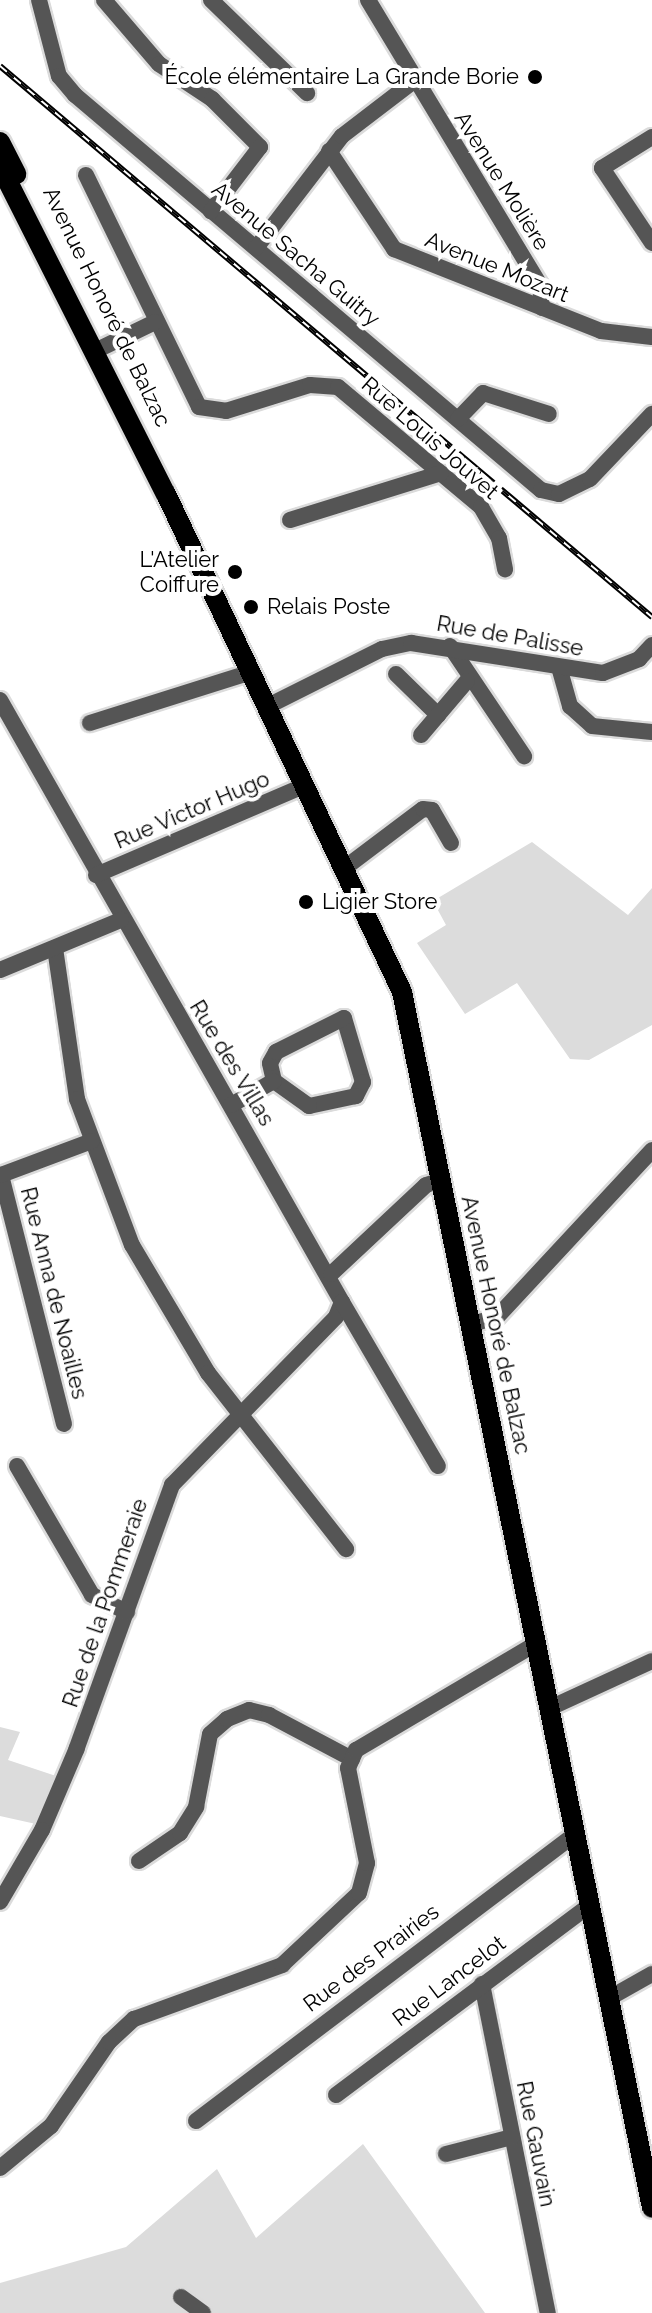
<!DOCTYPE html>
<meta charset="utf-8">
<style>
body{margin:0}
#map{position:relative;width:652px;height:2313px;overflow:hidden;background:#fff;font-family:Raleway,sans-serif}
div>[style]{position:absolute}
.green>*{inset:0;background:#dcdcdc}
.roads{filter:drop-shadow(2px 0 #dbdbdb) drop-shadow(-2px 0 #dbdbdb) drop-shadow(0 2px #dbdbdb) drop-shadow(0 -2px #dbdbdb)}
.minor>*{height:16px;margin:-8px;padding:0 8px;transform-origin:8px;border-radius:8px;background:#555}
.major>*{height:20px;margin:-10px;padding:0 10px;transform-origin:10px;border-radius:10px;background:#000}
.rail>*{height:6px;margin-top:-3px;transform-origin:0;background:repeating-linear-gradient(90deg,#fff 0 9px,#000 0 18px);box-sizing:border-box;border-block:2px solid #000}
.dots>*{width:22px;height:22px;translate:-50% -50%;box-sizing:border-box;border:4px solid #fff;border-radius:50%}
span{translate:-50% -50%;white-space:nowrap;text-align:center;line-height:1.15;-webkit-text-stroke:8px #fff;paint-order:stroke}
.poi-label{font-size:22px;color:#000}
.right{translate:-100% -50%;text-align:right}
.left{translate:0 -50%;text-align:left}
.street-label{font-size:22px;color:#000}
</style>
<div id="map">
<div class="green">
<div style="clip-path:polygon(532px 842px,628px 915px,652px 888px,652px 1025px,589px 1060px,570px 1059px,517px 983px,465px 1014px,417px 943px,446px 925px,433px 901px)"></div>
<div style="clip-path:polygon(0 1727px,20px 1732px,8px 1760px,56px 1776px,36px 1824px,0 1816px)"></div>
<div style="clip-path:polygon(363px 2144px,485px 2313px,0 2313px,0 2283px,126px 2247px,217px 2169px,256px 2238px)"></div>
</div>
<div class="roads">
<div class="minor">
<div style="left:39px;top:0;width:79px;rotate:75.3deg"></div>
<div style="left:59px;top:76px;width:25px;rotate:50deg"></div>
<div style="left:75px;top:95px;width:611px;rotate:40.29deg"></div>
<div style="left:541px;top:490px;width:18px;rotate:13deg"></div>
<div style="left:559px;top:494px;width:34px;rotate:-26deg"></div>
<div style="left:590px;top:479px;width:90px;rotate:-46.4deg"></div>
<div style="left:104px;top:0;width:84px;rotate:49.3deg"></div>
<div style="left:159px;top:64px;width:64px;rotate:33.4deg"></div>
<div style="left:212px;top:99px;width:68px;rotate:45deg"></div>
<div style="left:260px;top:147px;width:81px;rotate:127.4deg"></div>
<div style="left:211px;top:0;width:134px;rotate:44.1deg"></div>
<div style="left:368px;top:0;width:333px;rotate:58.9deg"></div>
<div style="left:540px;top:285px;width:23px;rotate:85deg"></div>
<div style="left:652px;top:137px;width:59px;rotate:148.2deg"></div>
<div style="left:602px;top:168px;width:90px;rotate:56.3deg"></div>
<div style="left:329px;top:151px;width:118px;rotate:56.4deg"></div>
<div style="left:394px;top:249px;width:223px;rotate:21.6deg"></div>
<div style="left:601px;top:331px;width:51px;rotate:6.7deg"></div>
<div style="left:86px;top:175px;width:258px;rotate:64deg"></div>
<div style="left:199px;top:407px;width:27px;rotate:8deg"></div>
<div style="left:226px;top:411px;width:88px;rotate:-17.2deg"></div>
<div style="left:310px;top:385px;width:28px;rotate:4deg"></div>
<div style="left:338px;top:387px;width:187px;rotate:40deg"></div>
<div style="left:481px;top:507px;width:36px;rotate:60deg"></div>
<div style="left:499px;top:538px;width:32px;rotate:79deg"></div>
<div style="left:256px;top:248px;width:141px;rotate:-52.5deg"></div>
<div style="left:342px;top:136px;width:91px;rotate:-37.4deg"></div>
<div style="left:93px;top:352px;width:69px;rotate:-25.8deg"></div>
<div style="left:458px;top:419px;width:36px;rotate:-46deg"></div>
<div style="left:483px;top:393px;width:69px;rotate:17.7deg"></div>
<div style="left:290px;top:520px;width:158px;rotate:-17.3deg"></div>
<div style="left:450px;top:646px;width:133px;rotate:56.1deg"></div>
<div style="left:559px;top:667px;width:41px;rotate:74.2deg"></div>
<div style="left:570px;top:706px;width:30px;rotate:42deg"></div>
<div style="left:592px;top:726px;width:60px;rotate:5.7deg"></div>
<div style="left:396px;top:674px;width:59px;rotate:44.3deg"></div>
<div style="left:0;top:700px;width:692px;rotate:60.4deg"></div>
<div style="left:342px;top:1302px;width:16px;rotate:112deg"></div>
<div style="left:336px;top:1317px;width:235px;rotate:134.3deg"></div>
<div style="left:172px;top:1485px;width:280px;rotate:109.9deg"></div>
<div style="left:77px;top:1748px;width:89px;rotate:113.1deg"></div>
<div style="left:42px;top:1830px;width:83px;rotate:120.3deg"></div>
<div style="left:268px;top:706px;width:127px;rotate:-26.6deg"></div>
<div style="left:382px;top:649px;width:30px;rotate:-12deg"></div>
<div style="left:411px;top:643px;width:194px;rotate:8.9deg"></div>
<div style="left:603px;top:673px;width:39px;rotate:-21deg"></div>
<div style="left:639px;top:659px;width:19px;rotate:-47deg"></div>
<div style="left:90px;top:723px;width:170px;rotate:-17.5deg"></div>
<div style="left:421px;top:735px;width:71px;rotate:-49.6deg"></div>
<div style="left:346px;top:867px;width:96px;rotate:-37deg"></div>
<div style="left:423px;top:809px;width:9px;rotate:6deg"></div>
<div style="left:432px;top:810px;width:38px;rotate:60deg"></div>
<div style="left:96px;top:875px;width:228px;rotate:-23.2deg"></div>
<div style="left:55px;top:948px;width:153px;rotate:81.7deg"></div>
<div style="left:77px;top:1099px;width:156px;rotate:69.4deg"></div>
<div style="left:132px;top:1245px;width:149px;rotate:59.3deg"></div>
<div style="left:208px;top:1373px;width:224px;rotate:51.9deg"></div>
<div style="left:0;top:970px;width:131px;rotate:-22.5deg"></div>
<div style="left:344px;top:1018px;width:67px;rotate:73.5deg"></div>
<div style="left:363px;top:1082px;width:16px;rotate:117deg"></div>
<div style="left:356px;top:1096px;width:48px;rotate:168deg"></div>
<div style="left:309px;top:1106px;width:43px;rotate:-144.5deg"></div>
<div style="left:274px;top:1081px;width:18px;rotate:-103deg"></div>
<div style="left:270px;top:1063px;width:13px;rotate:-61deg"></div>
<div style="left:276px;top:1052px;width:76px;rotate:-26.6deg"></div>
<div style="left:231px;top:1105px;width:49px;rotate:-29.2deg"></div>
<div style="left:331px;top:1274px;width:130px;rotate:-43.1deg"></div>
<div style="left:426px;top:1185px;width:16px;rotate:-18deg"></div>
<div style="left:342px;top:1302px;width:190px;rotate:59.7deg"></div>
<div style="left:472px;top:1324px;width:26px;rotate:-16deg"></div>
<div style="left:497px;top:1317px;width:228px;rotate:-47.1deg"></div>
<div style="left:64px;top:1424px;width:257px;rotate:-104.2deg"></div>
<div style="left:1px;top:1175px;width:97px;rotate:-20.5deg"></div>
<div style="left:17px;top:1466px;width:149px;rotate:59.8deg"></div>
<div style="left:92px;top:1595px;width:39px;rotate:26deg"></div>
<div style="left:550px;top:1708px;width:112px;rotate:-24.7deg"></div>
<div style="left:139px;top:1861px;width:50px;rotate:-34.3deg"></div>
<div style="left:180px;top:1833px;width:31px;rotate:-58deg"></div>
<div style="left:196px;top:1807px;width:74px;rotate:-79.1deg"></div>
<div style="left:210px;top:1734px;width:23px;rotate:-41deg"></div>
<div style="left:227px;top:1719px;width:24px;rotate:-22deg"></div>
<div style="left:249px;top:1710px;width:21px;rotate:14deg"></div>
<div style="left:269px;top:1715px;width:94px;rotate:27.9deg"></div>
<div style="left:482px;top:1984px;width:336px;rotate:78.7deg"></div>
<div style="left:611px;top:1997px;width:47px;rotate:-29.3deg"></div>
<div style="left:336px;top:2095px;width:317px;rotate:-36.8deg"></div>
<div style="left:196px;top:2121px;width:475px;rotate:-37.1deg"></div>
<div style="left:446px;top:2154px;width:68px;rotate:-14.4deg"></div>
<div style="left:0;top:2168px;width:66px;rotate:-39.5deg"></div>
<div style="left:51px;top:2126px;width:102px;rotate:-55.4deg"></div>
<div style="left:109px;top:2042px;width:34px;rotate:-43deg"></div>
<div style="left:134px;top:2019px;width:158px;rotate:-20deg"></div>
<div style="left:282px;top:1965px;width:105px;rotate:-43.1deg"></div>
<div style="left:359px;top:1893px;width:31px;rotate:-75deg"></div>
<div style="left:367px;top:1863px;width:97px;rotate:-101.3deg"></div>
<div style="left:348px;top:1768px;width:20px;rotate:-66deg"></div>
<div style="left:356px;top:1750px;width:210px;rotate:-30.6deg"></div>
<div style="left:181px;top:2297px;width:27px;rotate:36deg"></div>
</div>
<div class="major">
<div style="left:0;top:142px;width:36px;rotate:63deg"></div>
<div style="left:0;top:166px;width:368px;rotate:63.2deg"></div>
<div style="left:166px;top:494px;width:551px;rotate:64.64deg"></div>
<div style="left:402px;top:992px;width:1241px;rotate:78.38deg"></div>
</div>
</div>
<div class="rail">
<div style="left:0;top:66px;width:854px;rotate:40.2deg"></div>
</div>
<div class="dots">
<div style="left:535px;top:77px;background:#000"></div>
<div style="left:235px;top:572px;background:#000"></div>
<div style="left:251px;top:607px;background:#000"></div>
<div style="left:306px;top:902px;background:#000"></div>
</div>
<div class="poi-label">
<span class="right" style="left:519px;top:77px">École élémentaire La Grande Borie</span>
<span class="right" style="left:219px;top:572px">L'Atelier<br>Coiffure</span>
<span class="left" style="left:267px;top:607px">Relais Poste</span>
<span class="left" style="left:322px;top:902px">Ligier Store</span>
</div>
<div class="street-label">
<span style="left:502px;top:181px;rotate:58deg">Avenue Molière</span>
<span style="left:296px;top:254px;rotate:40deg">Avenue Sacha Guitry</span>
<span style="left:497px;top:267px;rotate:22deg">Avenue Mozart</span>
<span style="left:107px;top:307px;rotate:64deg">Avenue Honoré de Balzac</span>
<span style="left:430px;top:438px;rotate:41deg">Rue Louis Jouvet</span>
<span style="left:510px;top:636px;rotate:10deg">Rue de Palisse</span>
<span style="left:192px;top:810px;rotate:-23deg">Rue Victor Hugo</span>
<span style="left:232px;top:1063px;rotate:59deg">Rue des Villas</span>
<span style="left:54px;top:1293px;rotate:76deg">Rue Anna de Noailles</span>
<span style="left:496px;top:1325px;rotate:78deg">Avenue Honoré de Balzac</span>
<span style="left:105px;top:1603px;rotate:-71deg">Rue de la Pommeraie</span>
<span style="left:371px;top:1958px;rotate:-37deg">Rue des Prairies</span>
<span style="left:449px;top:1981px;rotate:-37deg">Rue Lancelot</span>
<span style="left:536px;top:2144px;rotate:79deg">Rue Gauvain</span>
</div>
</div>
